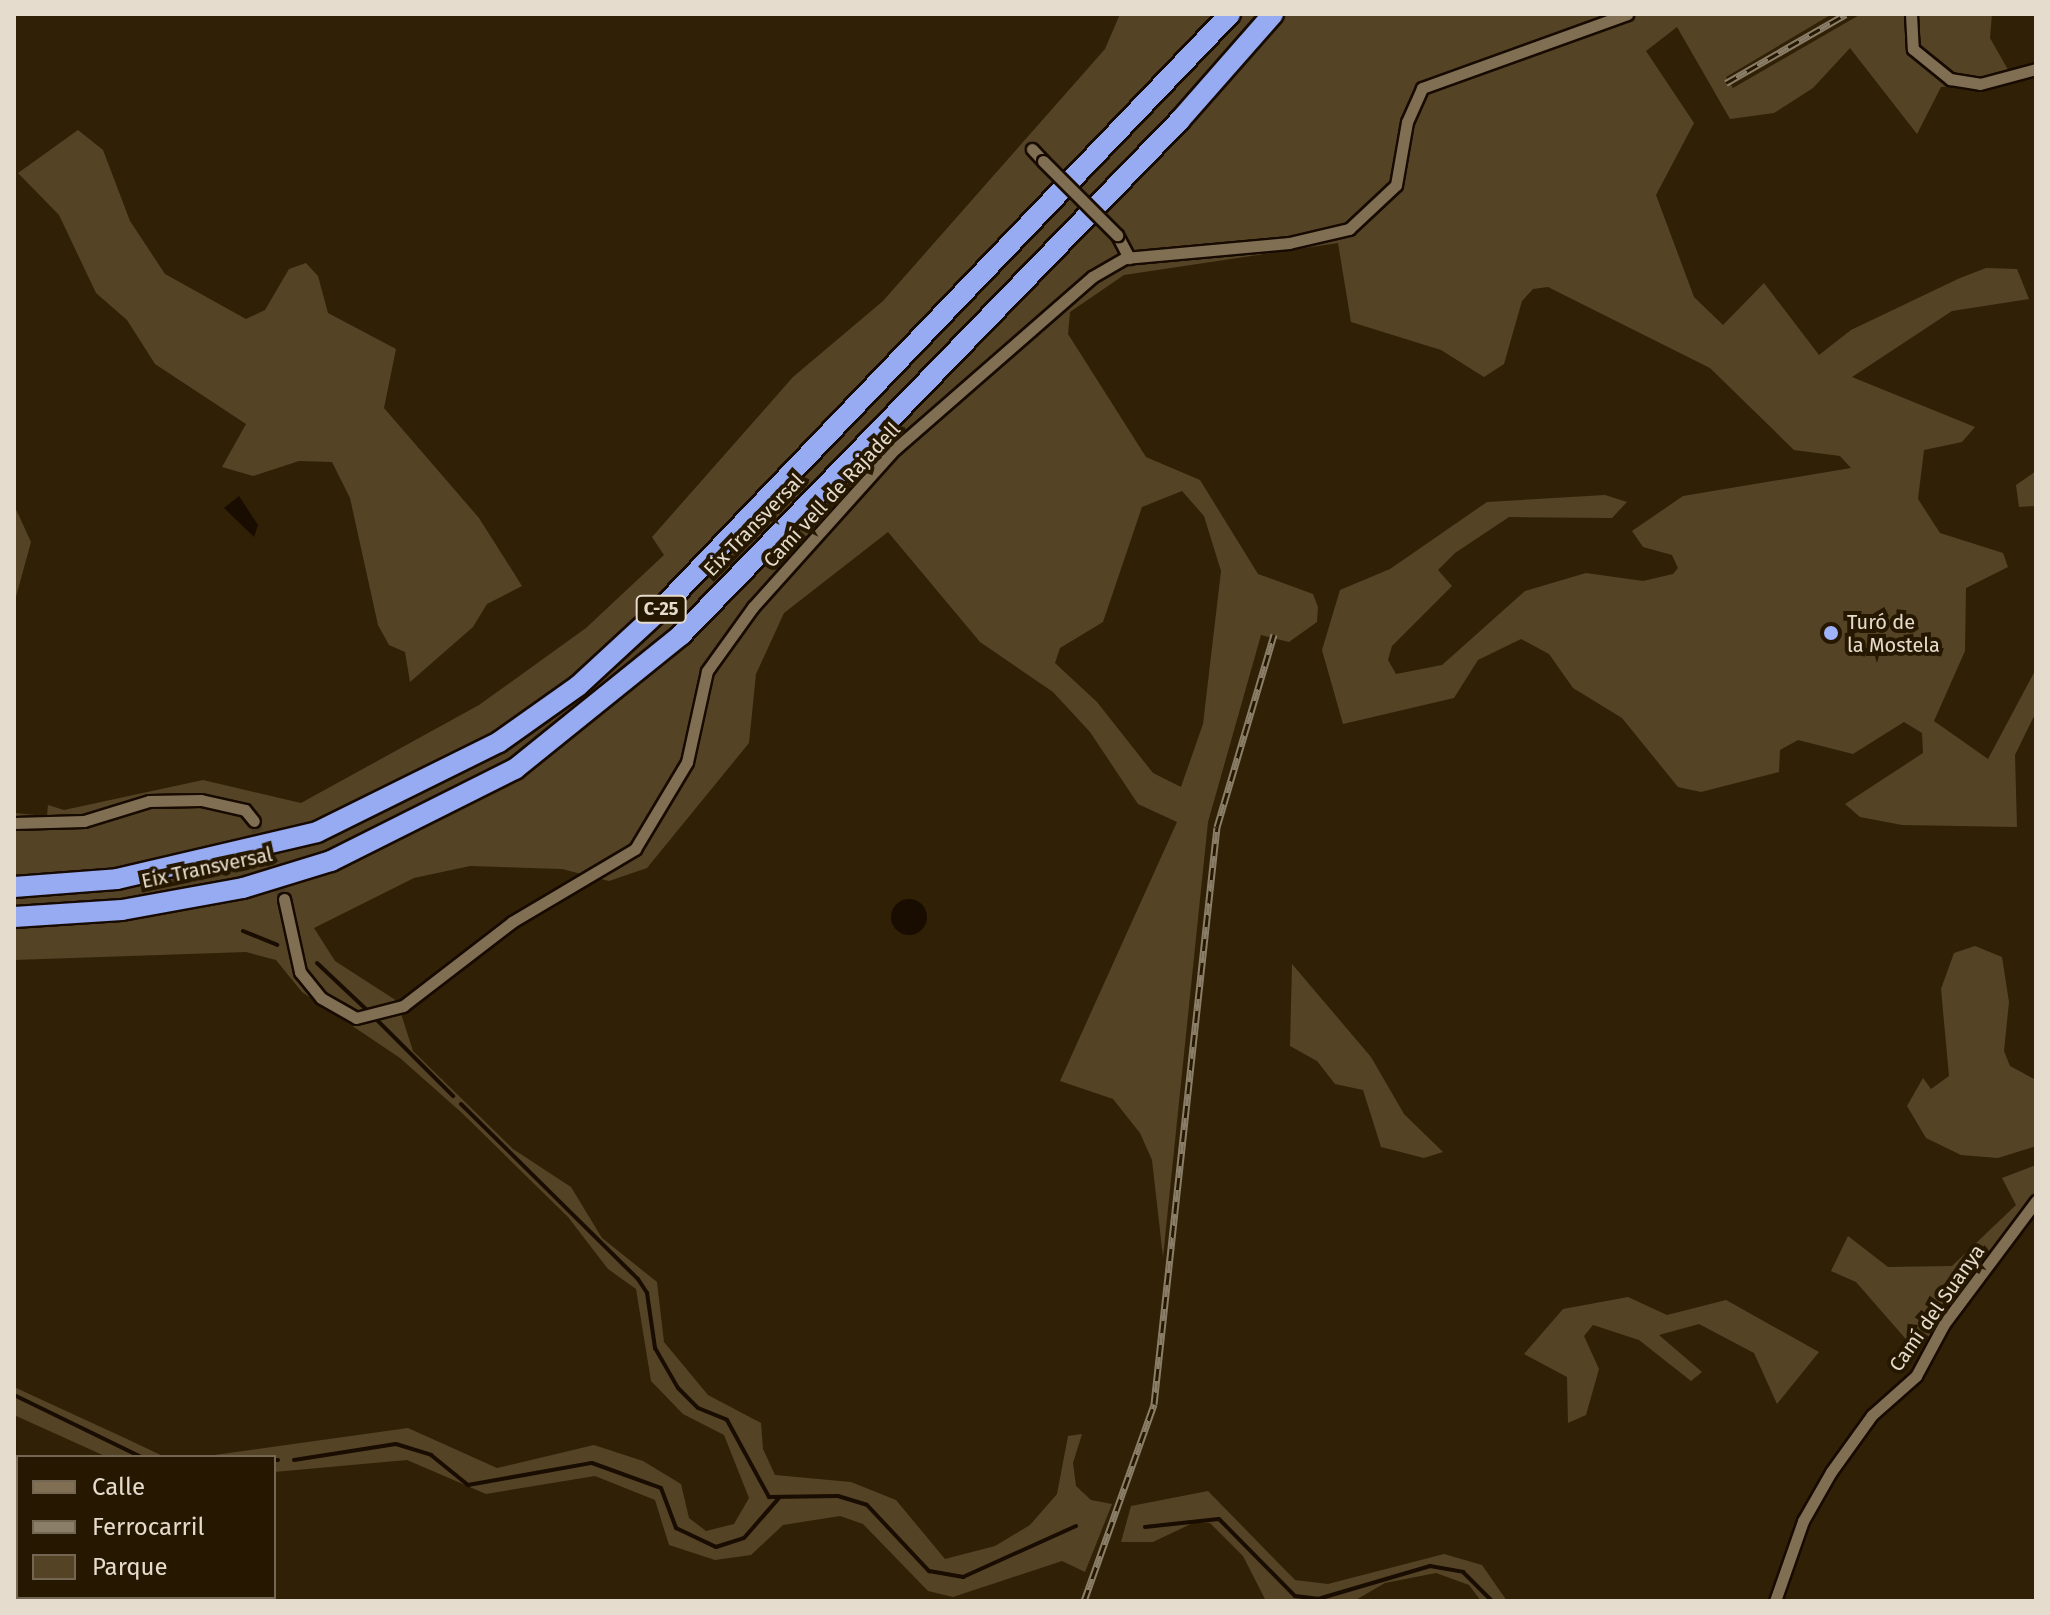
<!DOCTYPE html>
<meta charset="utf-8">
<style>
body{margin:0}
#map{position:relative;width:2050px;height:1615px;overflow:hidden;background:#302106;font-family:"Fira Sans",sans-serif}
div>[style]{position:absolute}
.green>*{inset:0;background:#554325}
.water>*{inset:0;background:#190c00}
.round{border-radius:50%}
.stream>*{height:4px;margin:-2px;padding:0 2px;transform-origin:2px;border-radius:2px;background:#190c00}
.minor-tunnel>*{height:11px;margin-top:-5.5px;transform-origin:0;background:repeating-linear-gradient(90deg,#4b3d24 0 11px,transparent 0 16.5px)}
.roads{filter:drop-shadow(2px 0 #170a00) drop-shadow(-2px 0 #170a00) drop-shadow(0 2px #170a00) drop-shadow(0 -2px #170a00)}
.minor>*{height:11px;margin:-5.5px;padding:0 5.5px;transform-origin:5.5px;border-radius:5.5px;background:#806f53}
.motorway>*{height:20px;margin:-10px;padding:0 10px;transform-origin:10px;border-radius:10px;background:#97abf3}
.rail>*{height:7px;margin-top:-3.5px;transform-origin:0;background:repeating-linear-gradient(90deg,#261800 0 12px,#8a7e69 0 24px);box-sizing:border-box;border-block:2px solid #8a7e69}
.bridges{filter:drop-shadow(2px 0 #170a00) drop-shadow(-2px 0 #170a00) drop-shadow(0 2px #170a00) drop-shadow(0 -2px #170a00)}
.minor-bridge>*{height:11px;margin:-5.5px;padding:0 5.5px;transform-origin:5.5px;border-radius:5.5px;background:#806f53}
.dots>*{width:22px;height:22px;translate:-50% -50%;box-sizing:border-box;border:4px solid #261800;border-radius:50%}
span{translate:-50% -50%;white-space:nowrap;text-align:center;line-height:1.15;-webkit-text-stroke:8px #261800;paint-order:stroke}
.shield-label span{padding:2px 6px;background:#261800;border:2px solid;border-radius:6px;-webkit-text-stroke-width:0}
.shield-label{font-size:18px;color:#e6dccd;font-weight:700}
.street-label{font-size:20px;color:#e6dccd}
.poi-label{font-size:20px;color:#e6dccd}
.left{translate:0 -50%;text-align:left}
.frame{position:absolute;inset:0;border:16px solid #e6dccd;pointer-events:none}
.legend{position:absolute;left:16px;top:1455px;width:260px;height:144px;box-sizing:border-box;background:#261800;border:2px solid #736652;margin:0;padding:10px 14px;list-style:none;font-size:24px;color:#e6dccd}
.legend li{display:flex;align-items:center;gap:16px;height:40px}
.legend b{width:40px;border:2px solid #736652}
</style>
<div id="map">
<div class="green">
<div style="clip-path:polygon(evenodd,1120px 14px,1832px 14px,1726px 77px,1733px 88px,1861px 14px,1992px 14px,1990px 38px,2015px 82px,1941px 87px,1917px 134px,1850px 48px,1813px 88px,1774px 113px,1730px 119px,1677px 27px,1646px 51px,1694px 123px,1656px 195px,1694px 297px,1723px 325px,1764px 283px,1819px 355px,1851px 330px,1960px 278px,1986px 268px,2017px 269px,2029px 299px,1952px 311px,1852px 377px,1975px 427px,1962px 442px,1924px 450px,1918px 499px,1940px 533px,2003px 553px,2008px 567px,1966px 588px,1965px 651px,1934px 721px,1988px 759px,2036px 669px,2036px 712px,2015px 755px,2017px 827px,1902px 825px,1860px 817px,1845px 804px,1923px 753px,1922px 733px,1904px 722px,1853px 754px,1798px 740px,1780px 750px,1779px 772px,1701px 792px,1678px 787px,1622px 718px,1573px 688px,1549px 654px,1521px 639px,1478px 660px,1454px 698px,1343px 724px,1322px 650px,1340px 590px,1390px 569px,1487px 502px,1605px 495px,1627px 502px,1612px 518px,1509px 517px,1455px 553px,1438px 570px,1452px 586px,1392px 646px,1388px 660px,1396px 674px,1442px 665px,1525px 591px,1586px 573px,1643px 581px,1673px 574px,1678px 568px,1672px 555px,1643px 547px,1632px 531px,1683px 496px,1851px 468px,1840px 456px,1794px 450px,1710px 368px,1548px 287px,1533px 289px,1522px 301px,1504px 364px,1484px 377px,1441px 350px,1351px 322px,1338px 243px,1124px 275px,1070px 312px,1068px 334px,1146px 457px,1200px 480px,1258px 574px,1313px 594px,1318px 607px,1317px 622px,1289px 642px,1261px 635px,1208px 822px,1163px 1257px,1152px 1160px,1140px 1133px,1113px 1099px,1060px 1081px,1177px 822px,1138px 804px,1090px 732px,1053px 692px,980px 642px,888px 532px,784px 613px,756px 674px,749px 743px,647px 868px,609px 881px,562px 869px,470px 866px,414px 878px,314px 928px,335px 961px,397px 1001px,413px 1051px,513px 1149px,571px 1187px,602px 1238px,657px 1282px,664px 1342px,708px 1395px,761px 1423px,763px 1449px,775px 1475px,851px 1482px,896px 1500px,945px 1559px,995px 1546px,1030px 1525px,1057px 1494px,1068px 1436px,1082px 1434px,1073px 1463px,1076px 1486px,1091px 1500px,1112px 1504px,1085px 1572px,1062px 1561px,953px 1597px,928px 1591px,863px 1524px,840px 1516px,783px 1525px,751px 1555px,715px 1560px,669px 1545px,655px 1500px,595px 1476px,486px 1494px,407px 1460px,274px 1472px,274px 1457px,200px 1457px,408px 1428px,497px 1468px,594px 1445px,643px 1461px,681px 1484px,689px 1518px,706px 1531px,734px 1524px,749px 1498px,724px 1435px,683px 1414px,651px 1381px,636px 1289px,608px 1269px,568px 1217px,462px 1113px,400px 1058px,302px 992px,276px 960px,246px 952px,14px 960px,14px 813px,47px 816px,48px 805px,64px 810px,203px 780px,301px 803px,479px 705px,586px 628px,664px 555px,652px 537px,793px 377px,883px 301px,1105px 49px,1120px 14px,1182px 491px,1204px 516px,1221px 571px,1203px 724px,1181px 787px,1153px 773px,1097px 702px,1055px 663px,1060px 648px,1103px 622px,1142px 507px,1182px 491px)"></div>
<div style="clip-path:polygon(78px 130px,103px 150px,130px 221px,165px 274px,246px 319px,265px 310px,289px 269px,306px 263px,318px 276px,328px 313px,396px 349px,384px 408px,479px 518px,522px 586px,487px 604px,473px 627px,410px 682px,405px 652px,389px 645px,378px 625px,350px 498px,332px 462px,299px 461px,253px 476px,222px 467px,246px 424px,155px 364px,127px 320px,96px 293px,59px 215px,18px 173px)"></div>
<div style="clip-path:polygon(2036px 471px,2036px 506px,2019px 507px,2016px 485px)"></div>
<div style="clip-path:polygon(14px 505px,31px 542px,14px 604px)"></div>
<div style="clip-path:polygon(1975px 946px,2002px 957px,2009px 1002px,2004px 1051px,2010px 1066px,2036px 1080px,2036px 1146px,1998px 1158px,1961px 1155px,1926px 1138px,1907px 1106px,1923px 1078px,1931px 1089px,1949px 1076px,1941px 989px,1954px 953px)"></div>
<div style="clip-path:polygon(1292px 964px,1371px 1057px,1404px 1114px,1443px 1152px,1424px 1158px,1381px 1147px,1363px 1090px,1335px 1084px,1317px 1061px,1290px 1046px)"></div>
<div style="clip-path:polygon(2036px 1165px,2036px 1193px,1918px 1353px,1856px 1282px,1831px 1271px,1848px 1236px,1888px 1267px,1952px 1266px,2016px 1205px,2002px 1178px)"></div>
<div style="clip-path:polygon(1628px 1297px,1667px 1315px,1726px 1300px,1819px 1352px,1777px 1404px,1754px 1353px,1699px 1324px,1659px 1335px,1702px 1372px,1691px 1381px,1639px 1340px,1593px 1325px,1584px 1336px,1599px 1369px,1586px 1415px,1568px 1423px,1567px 1377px,1524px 1354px,1563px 1309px)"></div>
<div style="clip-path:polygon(14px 1387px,127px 1439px,165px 1457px,107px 1457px,14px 1415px)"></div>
<div style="clip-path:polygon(1208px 1491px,1295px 1580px,1328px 1584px,1444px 1554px,1482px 1565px,1507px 1601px,1481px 1601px,1469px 1585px,1436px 1573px,1385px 1583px,1354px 1601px,1266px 1601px,1243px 1556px,1210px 1523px,1195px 1522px,1153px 1542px,1121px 1542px,1131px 1506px)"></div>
</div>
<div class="water">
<div style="clip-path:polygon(239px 496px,258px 525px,254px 537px,224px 508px)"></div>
<div class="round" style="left:891px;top:899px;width:36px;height:36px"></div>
</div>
<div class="stream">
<div style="left:243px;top:931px;width:37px;rotate:22deg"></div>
<div style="left:317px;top:963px;width:70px;rotate:43.3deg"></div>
<div style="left:374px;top:1017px;width:112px;rotate:45deg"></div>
<div style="left:461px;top:1104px;width:249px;rotate:44.7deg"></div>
<div style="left:638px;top:1279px;width:17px;rotate:57deg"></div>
<div style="left:647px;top:1293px;width:56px;rotate:81.7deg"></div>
<div style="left:655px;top:1348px;width:46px;rotate:60.1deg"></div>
<div style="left:678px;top:1388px;width:28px;rotate:45deg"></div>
<div style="left:698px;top:1408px;width:31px;rotate:22deg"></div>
<div style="left:727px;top:1420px;width:88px;rotate:61.4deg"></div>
<div style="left:769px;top:1497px;width:69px;rotate:-0.8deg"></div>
<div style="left:838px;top:1496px;width:30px;rotate:17deg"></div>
<div style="left:867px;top:1505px;width:91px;rotate:46.8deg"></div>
<div style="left:929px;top:1571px;width:35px;rotate:10deg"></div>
<div style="left:963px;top:1577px;width:124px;rotate:-24.3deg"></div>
<div style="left:14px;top:1395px;width:141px;rotate:26deg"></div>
<div style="left:274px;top:1460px;width:4px"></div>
<div style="left:294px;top:1460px;width:103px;rotate:-8.9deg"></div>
<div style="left:396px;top:1444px;width:37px;rotate:17deg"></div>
<div style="left:431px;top:1455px;width:48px;rotate:39deg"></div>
<div style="left:468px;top:1485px;width:126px;rotate:-10.1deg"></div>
<div style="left:592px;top:1463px;width:73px;rotate:19.9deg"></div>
<div style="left:661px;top:1488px;width:43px;rotate:69.4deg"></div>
<div style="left:676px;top:1528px;width:44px;rotate:25.4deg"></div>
<div style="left:716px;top:1547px;width:29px;rotate:-18deg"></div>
<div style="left:744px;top:1538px;width:52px;rotate:-48.9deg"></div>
<div style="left:1145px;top:1527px;width:74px;rotate:-6.2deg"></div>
<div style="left:1219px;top:1519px;width:108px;rotate:45.4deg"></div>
<div style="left:1295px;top:1596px;width:23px;rotate:7deg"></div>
<div style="left:1318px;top:1599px;width:117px;rotate:-16.4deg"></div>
<div style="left:1430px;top:1566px;width:34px;rotate:10deg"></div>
<div style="left:1463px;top:1572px;width:41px;rotate:45deg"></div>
</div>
<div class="minor-tunnel">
<div style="left:254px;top:821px;width:84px;rotate:69deg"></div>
</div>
<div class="roads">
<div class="minor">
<div style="left:1911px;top:14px;width:35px;rotate:87deg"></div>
<div style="left:1913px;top:49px;width:48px;rotate:39deg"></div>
<div style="left:1950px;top:79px;width:30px;rotate:9deg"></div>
<div style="left:1980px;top:84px;width:58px;rotate:-15deg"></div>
<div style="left:1032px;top:149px;width:16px;rotate:47deg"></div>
<div style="left:1117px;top:235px;width:26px;rotate:62deg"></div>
<div style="left:14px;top:823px;width:70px;rotate:-1.6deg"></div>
<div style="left:84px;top:821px;width:68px;rotate:-17.1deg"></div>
<div style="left:149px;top:801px;width:52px;rotate:-1.1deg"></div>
<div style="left:201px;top:800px;width:45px;rotate:12.8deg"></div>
<div style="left:245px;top:810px;width:14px;rotate:51deg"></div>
<div style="left:284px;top:899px;width:75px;rotate:77.6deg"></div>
<div style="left:300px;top:972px;width:33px;rotate:51deg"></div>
<div style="left:321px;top:998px;width:40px;rotate:29.7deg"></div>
<div style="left:356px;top:1018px;width:49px;rotate:-14.3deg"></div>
<div style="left:403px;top:1006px;width:138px;rotate:-37.6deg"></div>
<div style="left:512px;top:922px;width:143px;rotate:-30.7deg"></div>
<div style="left:635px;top:849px;width:101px;rotate:-59.1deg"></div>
<div style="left:687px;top:762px;width:93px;rotate:-77.6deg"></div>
<div style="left:707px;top:671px;width:79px;rotate:-54.3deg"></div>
<div style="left:753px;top:607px;width:212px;rotate:-48.1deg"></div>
<div style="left:895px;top:449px;width:262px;rotate:-41.1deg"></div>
<div style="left:1092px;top:277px;width:38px;rotate:-30deg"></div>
<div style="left:1125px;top:258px;width:165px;rotate:-5.2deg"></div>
<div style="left:1289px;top:243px;width:62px;rotate:-13.1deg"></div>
<div style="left:1349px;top:229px;width:64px;rotate:-43.1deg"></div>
<div style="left:1396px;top:185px;width:64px;rotate:-80.1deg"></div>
<div style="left:1407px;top:122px;width:37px;rotate:-66deg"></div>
<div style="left:1422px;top:88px;width:218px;rotate:-19.8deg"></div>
<div style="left:1775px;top:1601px;width:85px;rotate:-70.7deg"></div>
<div style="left:1803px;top:1521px;width:56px;rotate:-60.3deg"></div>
<div style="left:1831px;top:1472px;width:70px;rotate:-54.3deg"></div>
<div style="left:1872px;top:1415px;width:59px;rotate:-41.6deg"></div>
<div style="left:1916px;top:1376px;width:59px;rotate:-61.7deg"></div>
<div style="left:1944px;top:1324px;width:154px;rotate:-53.2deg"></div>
</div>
<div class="motorway">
<div style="left:14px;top:887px;width:103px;rotate:-4.4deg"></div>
<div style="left:117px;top:879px;width:205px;rotate:-13.2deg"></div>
<div style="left:317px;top:832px;width:203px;rotate:-26.3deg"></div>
<div style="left:499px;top:742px;width:97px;rotate:-35.3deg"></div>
<div style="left:578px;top:686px;width:108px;rotate:-42.7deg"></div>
<div style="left:657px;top:613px;width:829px;rotate:-46.27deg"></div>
<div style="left:14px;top:917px;width:108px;rotate:-3.7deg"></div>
<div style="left:122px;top:910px;width:123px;rotate:-10.3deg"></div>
<div style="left:243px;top:888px;width:92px;rotate:-17.1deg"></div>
<div style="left:331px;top:861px;width:206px;rotate:-26.6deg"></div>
<div style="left:515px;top:769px;width:213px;rotate:-38.9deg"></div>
<div style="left:681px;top:635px;width:717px;rotate:-45.9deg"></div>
<div style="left:1180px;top:120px;width:141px;rotate:-48.7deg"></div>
</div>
</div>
<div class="rail">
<div style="left:1726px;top:83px;width:138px;rotate:-29.9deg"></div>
<div style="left:1084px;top:1601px;width:209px;rotate:-70.4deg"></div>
<div style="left:1154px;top:1404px;width:580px;rotate:-83.77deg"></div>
<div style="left:1217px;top:827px;width:201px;rotate:-73.5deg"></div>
</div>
<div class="bridges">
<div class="minor-bridge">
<div style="left:1043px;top:161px;width:105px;rotate:45deg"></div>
</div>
</div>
<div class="dots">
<div style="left:1831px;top:633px;background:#9fb3fd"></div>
</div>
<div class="shield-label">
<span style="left:661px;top:609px">C-25</span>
</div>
<div class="street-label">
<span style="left:832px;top:495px;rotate:-47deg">Camí vell de Rajadell</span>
<span style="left:754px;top:525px;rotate:-46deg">Eix Transversal</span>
<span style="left:207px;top:868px;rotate:-12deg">Eix Transversal</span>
<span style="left:1937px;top:1308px;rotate:-55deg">Camí del Suanya</span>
</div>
<div class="poi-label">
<span class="left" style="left:1847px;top:634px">Turó de<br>la Mostela</span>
</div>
<div class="frame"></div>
<ul class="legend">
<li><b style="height:10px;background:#806f53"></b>Calle</li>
<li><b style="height:10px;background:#8a7e69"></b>Ferrocarril</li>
<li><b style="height:22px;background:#554325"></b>Parque</li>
</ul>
</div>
